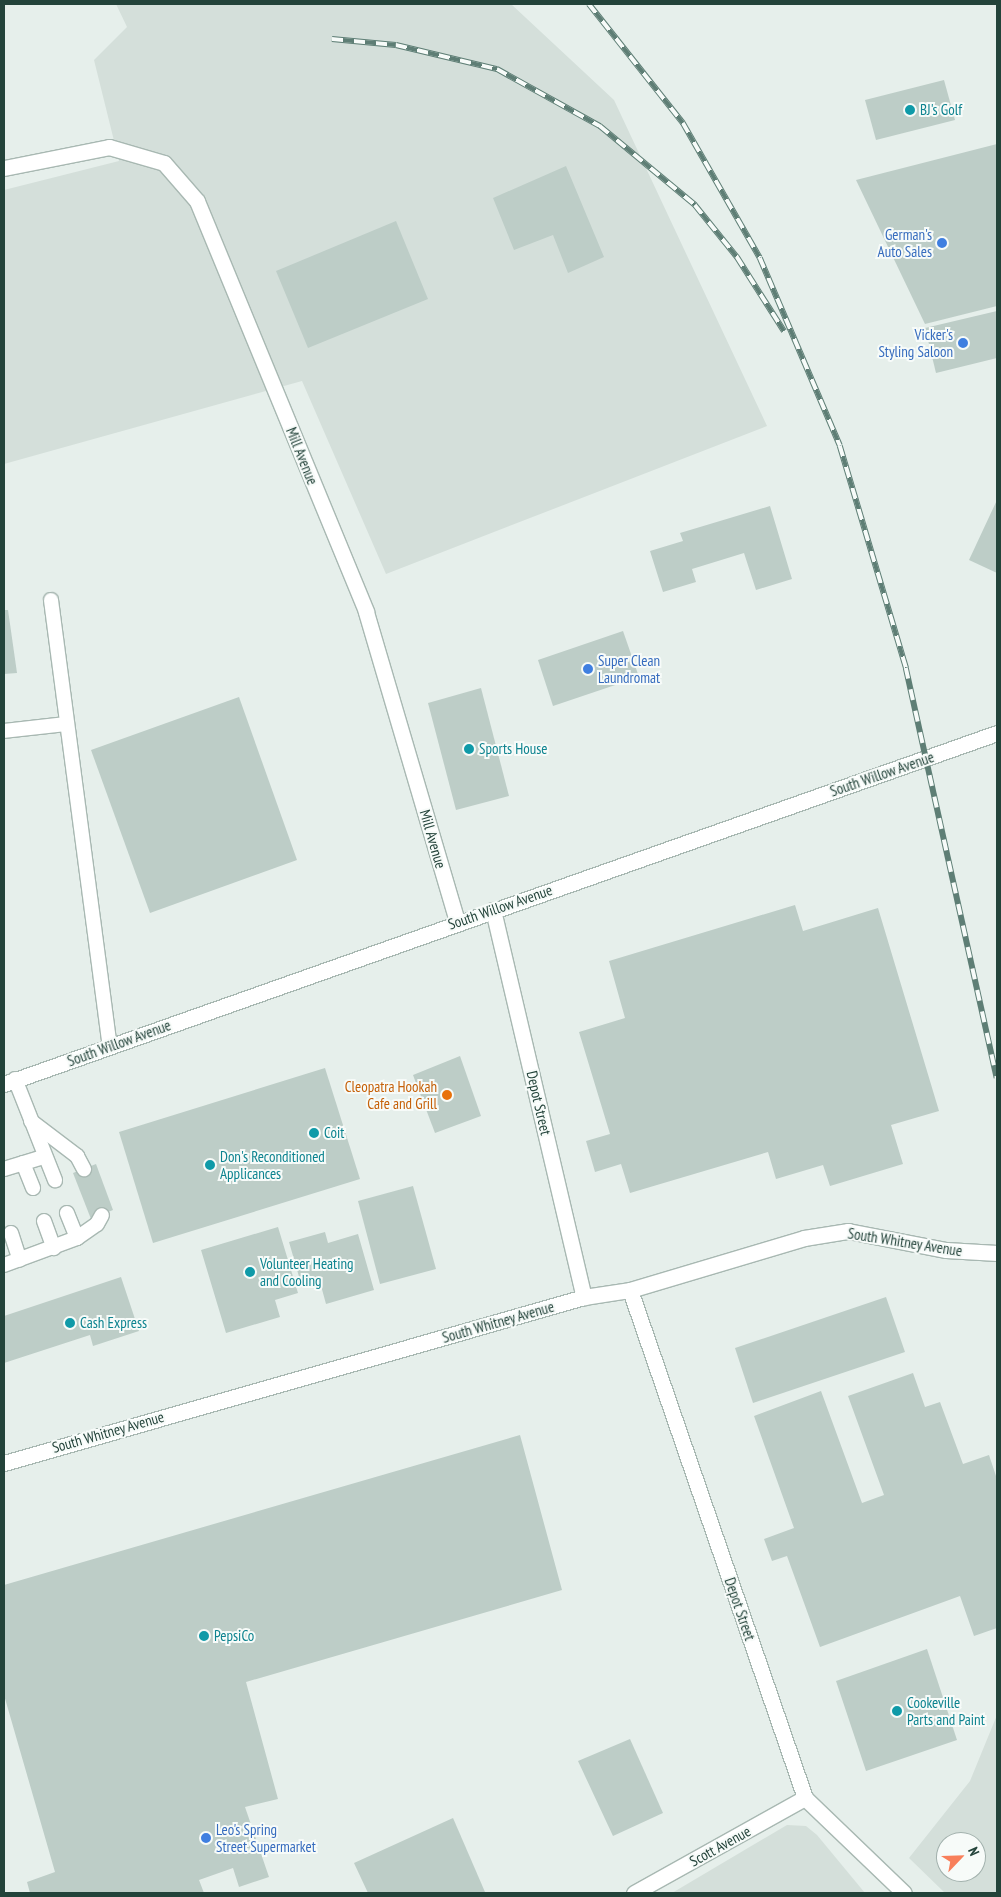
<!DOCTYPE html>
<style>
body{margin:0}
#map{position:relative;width:1001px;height:1897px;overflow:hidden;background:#e6efeb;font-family:"PT Sans Narrow",sans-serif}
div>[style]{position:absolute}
.built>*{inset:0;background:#d4dfda}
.building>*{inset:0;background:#bdcdc7}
.roads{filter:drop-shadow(1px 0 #a8b8b2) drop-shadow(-1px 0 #a8b8b2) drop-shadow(0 1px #a8b8b2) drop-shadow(0 -1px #a8b8b2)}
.service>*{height:14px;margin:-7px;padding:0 7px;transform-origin:7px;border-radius:7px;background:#fff}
.minor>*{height:15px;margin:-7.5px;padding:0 7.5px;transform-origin:7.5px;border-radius:7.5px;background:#fff}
.secondary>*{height:15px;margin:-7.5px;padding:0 7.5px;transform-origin:7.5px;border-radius:7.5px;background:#fff}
.rail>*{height:5.5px;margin-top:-2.75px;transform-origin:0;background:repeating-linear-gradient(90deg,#f7fbf9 0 11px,#5e7e75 0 22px);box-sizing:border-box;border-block:1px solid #5e7e75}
.dots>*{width:14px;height:14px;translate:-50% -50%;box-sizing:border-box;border:2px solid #f7fbf9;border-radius:50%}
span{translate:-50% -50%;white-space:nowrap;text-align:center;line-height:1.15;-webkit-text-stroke:4px #f7fbf9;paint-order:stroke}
.culture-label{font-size:15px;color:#0d838f}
.left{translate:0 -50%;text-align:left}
.shop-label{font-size:15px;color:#366cbe}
.right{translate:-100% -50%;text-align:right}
.street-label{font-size:15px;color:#23433a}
.food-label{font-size:15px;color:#c56008}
.frame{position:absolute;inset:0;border:5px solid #23433a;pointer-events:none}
.north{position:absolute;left:936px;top:1832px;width:50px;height:50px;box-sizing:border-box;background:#f7fbf9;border:1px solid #a2b1ad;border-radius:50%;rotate:66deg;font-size:14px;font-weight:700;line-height:20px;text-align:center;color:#23433a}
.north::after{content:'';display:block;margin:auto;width:18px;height:22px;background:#f87f5b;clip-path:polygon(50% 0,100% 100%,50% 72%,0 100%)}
</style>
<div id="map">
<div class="built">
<div style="clip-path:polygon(116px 4px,511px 4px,614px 100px,767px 426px,386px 574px,302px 381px,4px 464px,4px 190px,119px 161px,94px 60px,127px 27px)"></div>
<div style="clip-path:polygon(evenodd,997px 1715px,997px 1893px,945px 1893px,909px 1858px,970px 1781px,997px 1715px,946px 1842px,976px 1842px,976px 1872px,946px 1872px,946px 1842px)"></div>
<div style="clip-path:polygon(787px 1825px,806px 1826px,817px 1835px,865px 1893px,672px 1893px)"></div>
</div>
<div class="building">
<div style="clip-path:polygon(944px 80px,955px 120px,876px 140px,865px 100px)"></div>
<div style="clip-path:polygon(997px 144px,997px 306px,925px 324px,856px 180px)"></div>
<div style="clip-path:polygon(566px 166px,604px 257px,568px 273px,553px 235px,514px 250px,493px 198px)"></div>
<div style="clip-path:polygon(396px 221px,428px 299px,308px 348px,276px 271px)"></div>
<div style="clip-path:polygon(997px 311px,997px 358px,936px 373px,925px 328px)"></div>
<div style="clip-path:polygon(997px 500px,997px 573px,969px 560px)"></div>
<div style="clip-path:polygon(770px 506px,792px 579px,756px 590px,744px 553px,692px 569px,696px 582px,663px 592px,650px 551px,683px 541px,680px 533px)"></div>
<div style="clip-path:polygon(4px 610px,8px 610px,17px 673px,4px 674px)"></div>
<div style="clip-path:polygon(623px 631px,639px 677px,553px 706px,538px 660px)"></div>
<div style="clip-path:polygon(481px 688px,509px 796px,456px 810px,428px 703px)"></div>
<div style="clip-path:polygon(239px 697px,297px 860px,150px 913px,91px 750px)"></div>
<div style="clip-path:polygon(795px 905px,803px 931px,878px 908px,939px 1111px,891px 1125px,903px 1164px,830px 1186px,823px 1165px,776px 1179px,768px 1152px,630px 1193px,621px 1164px,595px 1172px,586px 1141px,610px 1134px,579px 1032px,625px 1018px,609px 961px)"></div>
<div style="clip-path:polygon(460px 1056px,481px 1116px,435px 1133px,413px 1075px)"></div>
<div style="clip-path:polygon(325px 1068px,360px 1179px,153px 1243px,119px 1132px)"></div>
<div style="clip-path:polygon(96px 1164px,113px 1210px,91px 1219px,73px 1173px)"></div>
<div style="clip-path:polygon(413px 1186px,436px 1269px,380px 1284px,358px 1201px)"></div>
<div style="clip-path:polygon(278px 1227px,298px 1293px,275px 1300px,280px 1317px,226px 1333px,201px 1250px)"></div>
<div style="clip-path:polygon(325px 1232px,328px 1243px,358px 1234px,374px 1290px,326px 1304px,320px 1282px,302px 1287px,289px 1242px)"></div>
<div style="clip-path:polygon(121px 1277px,139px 1331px,93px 1346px,90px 1335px,4px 1363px,4px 1316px)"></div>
<div style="clip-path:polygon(886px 1297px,905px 1352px,753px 1403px,735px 1348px)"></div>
<div style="clip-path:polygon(913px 1373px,925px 1407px,940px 1402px,963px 1464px,989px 1455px,997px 1479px,997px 1628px,974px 1636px,960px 1596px,820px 1647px,787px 1556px,772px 1561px,764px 1539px,794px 1528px,754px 1416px,821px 1391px,862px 1503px,884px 1495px,848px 1396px)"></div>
<div style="clip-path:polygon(520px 1435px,562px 1590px,246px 1682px,278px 1799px,245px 1807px,269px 1877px,239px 1887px,233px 1868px,199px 1880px,204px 1893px,30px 1893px,27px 1882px,55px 1872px,4px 1695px,4px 1585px)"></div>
<div style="clip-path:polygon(927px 1649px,957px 1740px,866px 1771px,836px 1681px)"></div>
<div style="clip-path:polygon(630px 1739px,663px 1813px,613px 1836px,578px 1761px)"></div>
<div style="clip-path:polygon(453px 1818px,485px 1892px,368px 1893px,354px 1863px)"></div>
</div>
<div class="roads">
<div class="service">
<div style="left:51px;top:600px;width:450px;rotate:82.5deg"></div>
<div style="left:4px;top:731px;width:62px;rotate:-6.4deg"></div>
<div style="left:15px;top:1079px;width:109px;rotate:68.4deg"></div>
<div style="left:31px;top:1121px;width:58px;rotate:37.3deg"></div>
<div style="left:77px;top:1156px;width:15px;rotate:62deg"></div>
<div style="left:23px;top:1163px;width:27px;rotate:68deg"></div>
<div style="left:4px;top:1169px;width:41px;rotate:-17.1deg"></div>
<div style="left:44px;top:1221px;width:29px;rotate:70deg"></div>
<div style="left:11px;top:1233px;width:28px;rotate:72deg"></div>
<div style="left:77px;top:1238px;width:24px;rotate:-35deg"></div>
<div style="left:97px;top:1224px;width:10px;rotate:-61deg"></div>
<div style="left:4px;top:1265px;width:78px;rotate:-20.3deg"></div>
<div style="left:77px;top:1238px;width:27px;rotate:-112deg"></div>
</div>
<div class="minor">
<div style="left:4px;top:168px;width:107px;rotate:-11.3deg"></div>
<div style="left:109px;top:147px;width:57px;rotate:16.2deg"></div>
<div style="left:164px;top:163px;width:50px;rotate:49deg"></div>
<div style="left:197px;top:201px;width:444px;rotate:67.6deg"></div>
<div style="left:366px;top:612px;width:322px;rotate:73.6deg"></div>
<div style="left:493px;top:910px;width:398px;rotate:76.8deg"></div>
<div style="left:630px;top:1290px;width:537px;rotate:70.99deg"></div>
<div style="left:805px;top:1798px;width:137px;rotate:43.8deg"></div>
<div style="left:4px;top:1463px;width:603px;rotate:-15.97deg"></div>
<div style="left:584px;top:1297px;width:47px;rotate:-8.7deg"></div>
<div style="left:630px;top:1290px;width:182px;rotate:-16.6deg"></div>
<div style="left:804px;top:1238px;width:45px;rotate:-9deg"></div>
<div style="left:848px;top:1231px;width:100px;rotate:11deg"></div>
<div style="left:946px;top:1250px;width:51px;rotate:3.4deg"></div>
<div style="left:634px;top:1893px;width:196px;rotate:-29.1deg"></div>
</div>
<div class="secondary">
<div style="left:4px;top:1084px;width:1053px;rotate:-19.47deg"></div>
</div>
</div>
<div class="rail">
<div style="left:589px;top:4px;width:152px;rotate:51.7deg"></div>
<div style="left:683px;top:123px;width:155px;rotate:60.3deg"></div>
<div style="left:760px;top:258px;width:204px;rotate:66.9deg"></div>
<div style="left:840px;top:446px;width:232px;rotate:73.4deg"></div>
<div style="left:906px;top:668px;width:420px;rotate:77.5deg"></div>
<div style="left:332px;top:39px;width:64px;rotate:5.4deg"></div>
<div style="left:396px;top:45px;width:104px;rotate:13.4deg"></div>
<div style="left:497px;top:69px;width:118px;rotate:29deg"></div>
<div style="left:600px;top:126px;width:124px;rotate:39.7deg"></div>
<div style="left:695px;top:205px;width:67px;rotate:51.1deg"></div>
<div style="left:737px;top:257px;width:88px;rotate:57.6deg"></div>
</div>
<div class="dots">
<div style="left:910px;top:110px;background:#0f9aa8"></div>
<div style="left:942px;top:243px;background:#3f7fe0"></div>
<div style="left:963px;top:343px;background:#3f7fe0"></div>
<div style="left:588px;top:669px;background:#3f7fe0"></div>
<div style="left:469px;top:749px;background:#0f9aa8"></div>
<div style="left:447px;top:1095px;background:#e8710a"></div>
<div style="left:314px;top:1133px;background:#0f9aa8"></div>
<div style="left:210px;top:1165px;background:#0f9aa8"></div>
<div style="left:250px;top:1272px;background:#0f9aa8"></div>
<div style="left:70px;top:1323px;background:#0f9aa8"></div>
<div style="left:204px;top:1636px;background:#0f9aa8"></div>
<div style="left:897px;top:1711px;background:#0f9aa8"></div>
<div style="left:206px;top:1838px;background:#3f7fe0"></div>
</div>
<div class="culture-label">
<span class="left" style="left:920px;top:110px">BJ's Golf</span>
<span class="left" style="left:479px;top:749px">Sports House</span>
<span class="left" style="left:324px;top:1133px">Coit</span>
<span class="left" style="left:220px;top:1165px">Don's Reconditioned<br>Applicances</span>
<span class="left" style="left:260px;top:1272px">Volunteer Heating<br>and Cooling</span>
<span class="left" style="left:80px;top:1323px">Cash Express</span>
<span class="left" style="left:214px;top:1636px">PepsiCo</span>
<span class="left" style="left:907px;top:1711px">Cookeville<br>Parts and Paint</span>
</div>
<div class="shop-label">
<span class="right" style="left:932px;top:243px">German's<br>Auto Sales</span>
<span class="right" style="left:953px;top:343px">Vicker's<br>Styling Saloon</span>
<span class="left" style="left:598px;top:669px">Super Clean<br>Laundromat</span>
<span class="left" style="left:216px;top:1838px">Leo's Spring<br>Street Supermarket</span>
</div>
<div class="street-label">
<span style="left:302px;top:456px;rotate:68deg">Mill Avenue</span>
<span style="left:882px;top:774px;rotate:-19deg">South Willow Avenue</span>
<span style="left:433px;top:839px;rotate:74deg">Mill Avenue</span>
<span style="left:500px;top:907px;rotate:-19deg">South Willow Avenue</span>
<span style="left:119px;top:1043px;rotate:-20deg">South Willow Avenue</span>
<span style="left:539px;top:1103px;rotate:77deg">Depot Street</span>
<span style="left:905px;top:1242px;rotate:9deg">South Whitney Avenue</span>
<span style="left:498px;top:1322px;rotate:-16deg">South Whitney Avenue</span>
<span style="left:108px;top:1432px;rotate:-16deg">South Whitney Avenue</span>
<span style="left:740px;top:1609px;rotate:71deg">Depot Street</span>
<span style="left:720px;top:1846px;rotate:-29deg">Scott Avenue</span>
</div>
<div class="food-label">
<span class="right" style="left:437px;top:1095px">Cleopatra Hookah<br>Cafe and Grill</span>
</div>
<div class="frame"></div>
<div class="north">N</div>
</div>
